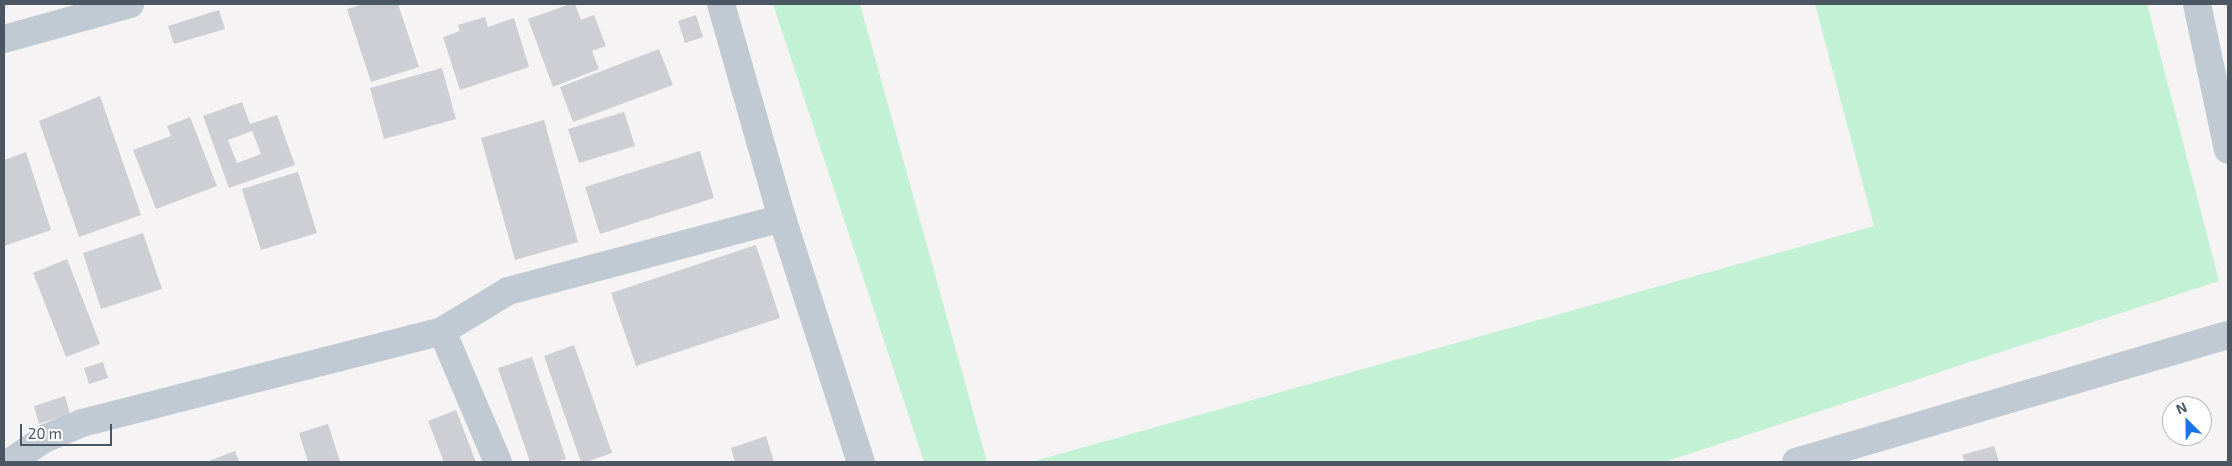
<!DOCTYPE html>
<style>
body{margin:0}
#map{position:relative;width:2232px;height:466px;overflow:hidden;background:#f5f3f3;font-family:"Exo 2",sans-serif}
div>[style]{position:absolute}
.green>*{inset:0;background:#c3f1d5}
.building>*{inset:0;background:#cdcfd5}
.minor>*{height:28px;margin:-14px;padding:0 14px;transform-origin:14px;border-radius:14px;background:#c1cad2}
.tertiary>*{height:28px;margin:-14px;padding:0 14px;transform-origin:14px;border-radius:14px;background:#c1cad2}
span{translate:-50% -50%;white-space:nowrap;text-align:center;line-height:1.15;-webkit-text-stroke:4px #fff;paint-order:stroke}
.frame{position:absolute;inset:0;border:5px solid #4a5661;pointer-events:none}
.north{position:absolute;left:2162px;top:396px;width:50px;height:50px;box-sizing:border-box;background:#fff;border:1px solid #b7bbc0;border-radius:50%;rotate:337deg;font-size:14px;font-weight:700;line-height:20px;text-align:center;color:#4a5661}
.north::after{content:'';display:block;margin:auto;width:18px;height:22px;background:#1a73e8;clip-path:polygon(50% 0,100% 100%,50% 72%,0 100%)}
.scale{position:absolute;left:20px;top:424px;width:92px;height:22px;box-sizing:border-box;border:2px solid #4a5661;border-top:0;padding-left:6px;font-size:15px;line-height:18px;white-space:nowrap;color:#4a5661;-webkit-text-stroke:4px #fff;paint-order:stroke}
</style>
<div id="map">
<div class="green">
<div style="clip-path:polygon(773px 4px,860px 4px,987px 462px,924px 462px)"></div>
<div style="clip-path:polygon(1815px 4px,2147px 4px,2219px 281px,1664px 462px,1031px 462px,1874px 226px)"></div>
</div>
<div class="building">
<div style="clip-path:polygon(364px 4px,398px 4px,419px 67px,371px 82px,347px 9px)"></div>
<div style="clip-path:polygon(570px 4px,575px 4px,581px 20px,594px 15px,606px 46px,592px 51px,599px 69px,553px 87px,528px 19px)"></div>
<div style="clip-path:polygon(219px 10px,225px 29px,174px 44px,168px 26px)"></div>
<div style="clip-path:polygon(696px 15px,703px 37px,685px 43px,678px 21px)"></div>
<div style="clip-path:polygon(485px 17px,488px 27px,514px 18px,529px 67px,460px 90px,443px 37px,460px 31px,458px 25px)"></div>
<div style="clip-path:polygon(659px 49px,673px 85px,573px 122px,560px 87px)"></div>
<div style="clip-path:polygon(442px 68px,456px 119px,384px 139px,370px 88px)"></div>
<div style="clip-path:polygon(100px 96px,141px 215px,79px 237px,39px 121px)"></div>
<div style="clip-path:polygon(evenodd,242px 102px,250px 124px,277px 115px,295px 165px,229px 188px,203px 116px,242px 102px,252px 131px,261px 154px,237px 163px,228px 140px,252px 131px)"></div>
<div style="clip-path:polygon(624px 112px,635px 146px,579px 163px,568px 129px)"></div>
<div style="clip-path:polygon(190px 117px,217px 186px,156px 209px,133px 150px,171px 136px,167px 126px)"></div>
<div style="clip-path:polygon(544px 120px,578px 242px,515px 260px,481px 138px)"></div>
<div style="clip-path:polygon(700px 151px,714px 198px,600px 234px,585px 187px)"></div>
<div style="clip-path:polygon(26px 152px,51px 230px,4px 246px,4px 160px)"></div>
<div style="clip-path:polygon(298px 172px,317px 233px,261px 250px,242px 189px)"></div>
<div style="clip-path:polygon(143px 233px,162px 289px,101px 309px,83px 253px)"></div>
<div style="clip-path:polygon(756px 245px,780px 318px,636px 366px,611px 293px)"></div>
<div style="clip-path:polygon(67px 259px,100px 344px,66px 357px,33px 273px)"></div>
<div style="clip-path:polygon(574px 345px,612px 453px,586px 462px,581px 462px,544px 356px)"></div>
<div style="clip-path:polygon(532px 357px,566px 459px,555px 462px,530px 462px,498px 368px)"></div>
<div style="clip-path:polygon(103px 362px,108px 378px,89px 384px,84px 368px)"></div>
<div style="clip-path:polygon(65px 396px,70px 414px,39px 424px,34px 406px)"></div>
<div style="clip-path:polygon(456px 410px,476px 462px,444px 462px,428px 421px)"></div>
<div style="clip-path:polygon(328px 424px,340px 462px,308px 462px,299px 433px)"></div>
<div style="clip-path:polygon(766px 436px,774px 462px,735px 462px,731px 448px)"></div>
<div style="clip-path:polygon(1994px 446px,1999px 462px,1965px 462px,1962px 455px)"></div>
<div style="clip-path:polygon(235px 451px,239px 462px,206px 462px)"></div>
</div>
<div class="minor">
<div style="left:721px;top:4px;width:223px;rotate:74.1deg"></div>
<div style="left:782px;top:218px;width:256px;rotate:72.1deg"></div>
<div style="left:4px;top:39px;width:131px;rotate:-15.5deg"></div>
<div style="left:442px;top:331px;width:142px;rotate:66.9deg"></div>
<div style="left:10px;top:462px;width:41px;rotate:-34.1deg"></div>
<div style="left:44px;top:439px;width:41px;rotate:-22.8deg"></div>
<div style="left:82px;top:423px;width:372px;rotate:-14.3deg"></div>
<div style="left:442px;top:331px;width:77px;rotate:-31.2deg"></div>
<div style="left:508px;top:291px;width:284px;rotate:-14.9deg"></div>
<div style="left:1796px;top:462px;width:450px;rotate:-16.4deg"></div>
</div>
<div class="tertiary">
<div style="left:2197px;top:4px;width:149px;rotate:78deg"></div>
</div>
<div class="frame"></div>
<div class="north">N</div>
<div class="scale">20 m</div>
</div>
